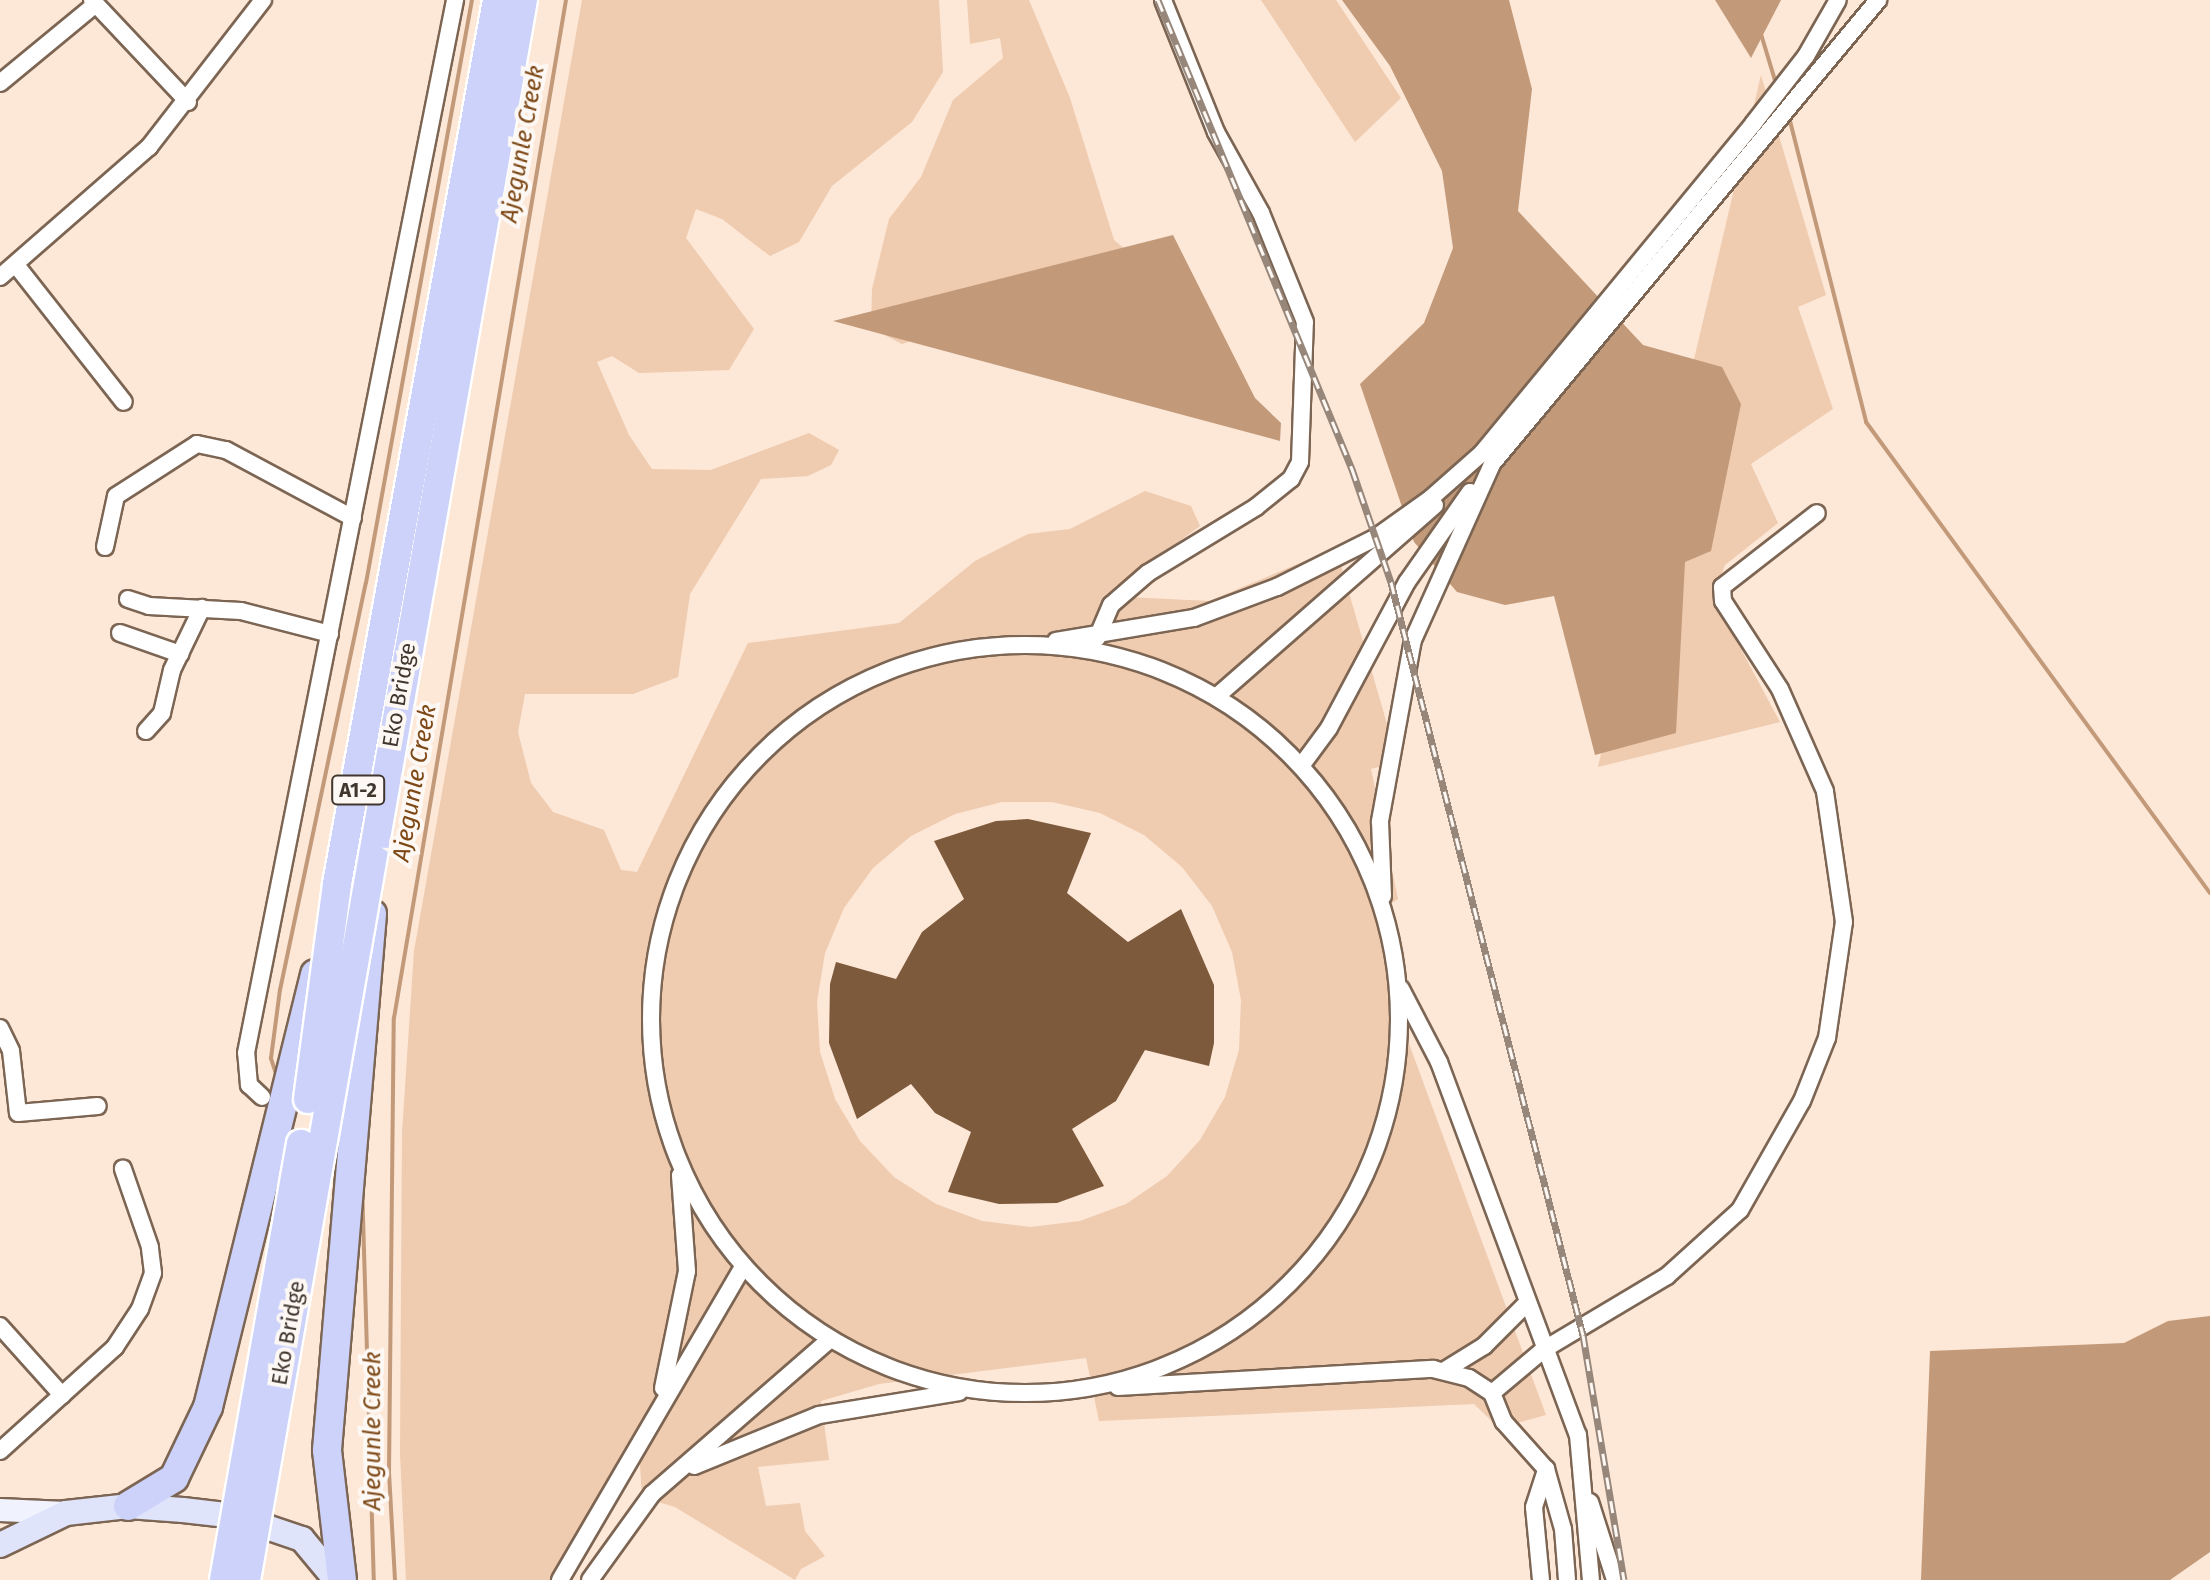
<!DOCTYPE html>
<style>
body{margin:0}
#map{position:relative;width:2210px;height:1580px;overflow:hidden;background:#fde7d7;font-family:"Fira Sans",sans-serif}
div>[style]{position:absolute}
.green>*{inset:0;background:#efcbaf}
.water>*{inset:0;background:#c29a7a}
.stream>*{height:4px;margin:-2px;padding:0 2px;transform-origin:2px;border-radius:2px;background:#c29a7a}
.building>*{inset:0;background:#7e5a3c}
.roads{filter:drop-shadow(2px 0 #7c6553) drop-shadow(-2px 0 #7c6553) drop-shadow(0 2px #7c6553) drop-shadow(0 -2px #7c6553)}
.street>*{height:16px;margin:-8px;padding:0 8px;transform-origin:8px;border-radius:8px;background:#fff}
.street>.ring{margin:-8px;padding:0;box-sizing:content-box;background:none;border:16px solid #fff;border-radius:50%}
.secondary>*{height:22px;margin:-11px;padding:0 11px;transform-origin:11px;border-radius:11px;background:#f0f2fd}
.primary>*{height:24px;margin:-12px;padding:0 12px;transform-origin:12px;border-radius:12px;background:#e0e4fb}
.highway>*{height:28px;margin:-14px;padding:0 14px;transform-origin:14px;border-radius:14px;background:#ccd2f9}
.rail>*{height:7px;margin-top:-3.5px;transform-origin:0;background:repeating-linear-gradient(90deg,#fdf8f4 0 12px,#97877b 0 24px);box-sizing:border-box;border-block:2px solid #97877b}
.bridges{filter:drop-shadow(2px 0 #fff) drop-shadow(-2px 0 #fff) drop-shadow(0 2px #fff) drop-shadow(0 -2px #fff)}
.highway-bridge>*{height:28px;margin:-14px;padding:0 14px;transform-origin:14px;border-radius:14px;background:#ccd2f9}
span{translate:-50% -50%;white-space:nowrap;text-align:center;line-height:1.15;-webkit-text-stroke:8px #fdf8f4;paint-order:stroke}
.shield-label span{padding:2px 6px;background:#fdf8f4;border:2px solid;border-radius:6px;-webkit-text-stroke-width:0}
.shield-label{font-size:20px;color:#40362e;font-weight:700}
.street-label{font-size:22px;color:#40362e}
.water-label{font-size:24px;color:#7d4816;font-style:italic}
</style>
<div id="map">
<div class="green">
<div style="clip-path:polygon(evenodd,582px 0,939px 0,943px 72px,912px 122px,832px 186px,799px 242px,770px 256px,722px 219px,696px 209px,686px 238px,754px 329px,729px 370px,639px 373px,612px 356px,597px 362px,629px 435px,652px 469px,711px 470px,809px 433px,839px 450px,831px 465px,808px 476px,761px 479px,690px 594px,678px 677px,633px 694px,525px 694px,518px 732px,531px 783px,553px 812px,604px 830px,621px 870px,637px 872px,748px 643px,899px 623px,975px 561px,1028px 534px,1070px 529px,1145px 491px,1191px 506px,1200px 526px,1105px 596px,1209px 601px,1336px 548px,1398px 762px,1371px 769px,1398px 899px,1377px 913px,1391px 995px,1546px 1415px,1499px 1428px,1474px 1404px,1099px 1421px,1086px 1358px,879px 1384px,821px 1401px,829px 1460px,758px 1467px,766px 1506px,800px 1503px,805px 1531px,825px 1556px,801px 1569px,795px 1580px,675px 1507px,642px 1497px,638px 1434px,556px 1580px,406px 1580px,400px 1454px,402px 1133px,414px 951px,582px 0,1002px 802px,1052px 802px,1100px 813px,1144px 835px,1182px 867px,1212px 906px,1232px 952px,1241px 1000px,1239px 1050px,1225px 1097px,1200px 1140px,1167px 1176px,1126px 1204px,1080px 1221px,1031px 1227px,982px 1221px,936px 1204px,894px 1177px,860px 1141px,835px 1099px,820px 1052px,817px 1002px,825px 953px,844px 908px,873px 868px,911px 836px,955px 814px,1002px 802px)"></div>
<div style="clip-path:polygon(967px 0,1029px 0,1070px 98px,1114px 240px,1142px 263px,902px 344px,871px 328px,872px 289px,889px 219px,921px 177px,953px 100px,1003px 58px,1000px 38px,970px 44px)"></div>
<div style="clip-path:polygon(1261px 0,1336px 0,1401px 98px,1355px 142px)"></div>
<div style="clip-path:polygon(1761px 75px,1826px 295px,1798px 307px,1833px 409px,1751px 464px,1778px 523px,1725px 565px,1713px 597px,1780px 722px,1598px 767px)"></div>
</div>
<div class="water">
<div style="clip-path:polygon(1342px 0,1509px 0,1532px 89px,1518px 211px,1643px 345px,1722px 367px,1741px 404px,1711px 551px,1685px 562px,1676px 733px,1595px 755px,1554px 596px,1505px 605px,1457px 592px,1414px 542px,1360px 384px,1424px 323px,1453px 248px,1442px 171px,1390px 66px)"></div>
<div style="clip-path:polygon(1715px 0,1781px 0,1751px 58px)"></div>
<div style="clip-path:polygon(1173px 235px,1255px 398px,1281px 423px,1280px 441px,833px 321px)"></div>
<div style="clip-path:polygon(2210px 1316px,2210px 1552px,2170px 1580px,1921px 1580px,1930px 1351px,2124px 1343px,2168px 1321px)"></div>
</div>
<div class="stream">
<div style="left:1761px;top:34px;width:55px;rotate:73.2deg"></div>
<div style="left:1788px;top:113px;width:319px;rotate:75.8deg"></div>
<div style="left:1866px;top:422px;width:583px;rotate:53.86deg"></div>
<div style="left:277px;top:1077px;width:20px;rotate:-108deg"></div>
<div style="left:271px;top:1058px;width:69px;rotate:-82.5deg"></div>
<div style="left:280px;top:990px;width:416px;rotate:-78.1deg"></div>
<div style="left:366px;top:583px;width:593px;rotate:-79.7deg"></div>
<div style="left:362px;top:1183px;width:397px;rotate:88.3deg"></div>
<div style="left:395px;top:1580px;width:108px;rotate:-93.2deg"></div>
<div style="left:389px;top:1472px;width:454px;rotate:-89.4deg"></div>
<div style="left:394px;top:1018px;width:1032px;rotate:-80.41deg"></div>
</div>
<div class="building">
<div style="clip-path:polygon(1028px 819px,1091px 833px,1067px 893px,1128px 942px,1181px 909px,1214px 985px,1214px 1043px,1209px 1066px,1145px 1050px,1116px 1101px,1072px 1129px,1104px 1186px,1057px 1203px,999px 1204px,948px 1192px,971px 1132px,935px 1113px,911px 1084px,857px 1119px,829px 1043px,830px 984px,836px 962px,896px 979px,922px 932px,964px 899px,934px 841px,996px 821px)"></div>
</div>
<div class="roads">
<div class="street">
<div style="left:92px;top:0;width:140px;rotate:46.7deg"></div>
<div style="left:0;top:83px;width:124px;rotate:-39.5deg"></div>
<div style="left:16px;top:265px;width:174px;rotate:51.8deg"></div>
<div style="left:0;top:277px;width:198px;rotate:-41.1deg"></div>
<div style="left:149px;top:147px;width:186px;rotate:-52.2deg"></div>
<div style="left:105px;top:547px;width:52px;rotate:-77.8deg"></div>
<div style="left:116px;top:496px;width:96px;rotate:-32.7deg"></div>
<div style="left:197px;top:444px;width:30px;rotate:12deg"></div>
<div style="left:226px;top:450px;width:144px;rotate:28.2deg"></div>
<div style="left:128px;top:599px;width:22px;rotate:18deg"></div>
<div style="left:149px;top:606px;width:92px;rotate:3.1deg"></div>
<div style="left:241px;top:611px;width:92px;rotate:14.5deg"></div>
<div style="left:120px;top:633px;width:64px;rotate:19.3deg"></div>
<div style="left:1097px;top:638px;width:36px;rotate:-67deg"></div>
<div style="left:1111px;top:605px;width:49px;rotate:-40.9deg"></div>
<div style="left:1148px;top:573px;width:127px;rotate:-31.4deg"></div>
<div style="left:1256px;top:507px;width:45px;rotate:-38.7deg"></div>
<div style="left:1291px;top:479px;width:19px;rotate:-62deg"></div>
<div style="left:1300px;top:462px;width:140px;rotate:-88deg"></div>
<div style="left:1305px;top:322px;width:118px;rotate:-112deg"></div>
<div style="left:1261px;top:213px;width:93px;rotate:-119.1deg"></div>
<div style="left:1216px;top:132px;width:142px;rotate:-111.9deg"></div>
<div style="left:1056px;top:641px;width:140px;rotate:-9.5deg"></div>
<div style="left:1194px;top:618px;width:89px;rotate:-20.5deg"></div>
<div style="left:1277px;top:587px;width:110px;rotate:-26.6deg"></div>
<div style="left:1375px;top:538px;width:69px;rotate:-35.5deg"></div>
<div style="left:1431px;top:498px;width:68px;rotate:-41.4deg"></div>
<div style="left:1482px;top:453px;width:426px;rotate:-50.5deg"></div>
<div style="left:1753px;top:124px;width:86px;rotate:-52.1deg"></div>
<div style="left:1806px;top:56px;width:64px;rotate:-60.3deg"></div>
<div class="ring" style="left:651px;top:645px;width:732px;height:732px"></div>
<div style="left:1216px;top:697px;width:291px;rotate:-41.2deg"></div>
<div style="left:146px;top:731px;width:24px;rotate:-48deg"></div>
<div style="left:162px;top:713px;width:44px;rotate:-76.9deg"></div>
<div style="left:172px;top:670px;width:69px;rotate:-64.2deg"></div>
<div style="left:1301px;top:766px;width:47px;rotate:-53.6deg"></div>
<div style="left:1329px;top:728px;width:166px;rotate:-61.9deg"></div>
<div style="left:1407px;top:582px;width:110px;rotate:-55deg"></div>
<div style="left:1383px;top:896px;width:75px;rotate:-92.3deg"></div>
<div style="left:1380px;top:821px;width:184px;rotate:-79.7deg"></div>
<div style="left:1413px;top:640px;width:193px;rotate:-65.8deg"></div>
<div style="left:1492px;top:464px;width:604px;rotate:-50.24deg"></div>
<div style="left:1401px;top:989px;width:82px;rotate:62.5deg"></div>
<div style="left:1439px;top:1062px;width:398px;rotate:69.6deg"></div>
<div style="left:1578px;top:1435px;width:146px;rotate:84.9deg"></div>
<div style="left:0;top:1028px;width:25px;rotate:64deg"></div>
<div style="left:11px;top:1051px;width:62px;rotate:83.6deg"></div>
<div style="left:18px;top:1113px;width:80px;rotate:-5deg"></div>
<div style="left:262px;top:1097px;width:18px;rotate:-137deg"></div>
<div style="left:249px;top:1085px;width:32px;rotate:-95deg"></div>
<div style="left:246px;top:1053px;width:1074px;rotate:-78.77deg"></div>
<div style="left:0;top:1326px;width:93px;rotate:48.1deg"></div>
<div style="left:1445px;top:1370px;width:46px;rotate:-31.6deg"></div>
<div style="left:1484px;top:1346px;width:59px;rotate:-45deg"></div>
<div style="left:1118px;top:1387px;width:316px;rotate:-3.3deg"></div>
<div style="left:1433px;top:1369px;width:37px;rotate:14deg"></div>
<div style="left:1469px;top:1378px;width:27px;rotate:33deg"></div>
<div style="left:1492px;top:1393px;width:31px;rotate:68deg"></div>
<div style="left:1504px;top:1422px;width:63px;rotate:48.2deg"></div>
<div style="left:1546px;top:1469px;width:62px;rotate:74.2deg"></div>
<div style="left:1563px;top:1529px;width:51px;rotate:85.5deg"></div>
<div style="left:663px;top:1388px;width:119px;rotate:-78.4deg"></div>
<div style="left:687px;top:1271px;width:96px;rotate:-94.2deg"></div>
<div style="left:1492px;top:1393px;width:67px;rotate:-40.1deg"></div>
<div style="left:1543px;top:1350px;width:144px;rotate:-30.8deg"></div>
<div style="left:1667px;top:1276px;width:98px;rotate:-42.1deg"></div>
<div style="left:1740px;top:1210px;width:125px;rotate:-60.4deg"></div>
<div style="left:1802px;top:1101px;width:68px;rotate:-68.4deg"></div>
<div style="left:1827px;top:1038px;width:117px;rotate:-81.7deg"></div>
<div style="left:1844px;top:922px;width:132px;rotate:-98.3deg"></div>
<div style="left:1825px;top:791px;width:111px;rotate:-113.8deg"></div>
<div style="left:1780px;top:689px;width:105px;rotate:-122.9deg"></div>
<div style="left:1723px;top:601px;width:14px;rotate:-94deg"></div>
<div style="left:1722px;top:587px;width:120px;rotate:-37.9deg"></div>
<div style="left:0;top:1451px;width:155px;rotate:-42.1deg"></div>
<div style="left:115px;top:1347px;width:45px;rotate:-56.7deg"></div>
<div style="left:140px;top:1309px;width:38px;rotate:-70deg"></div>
<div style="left:153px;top:1273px;width:26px;rotate:-97deg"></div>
<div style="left:150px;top:1247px;width:83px;rotate:-109.1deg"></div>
<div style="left:694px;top:1466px;width:135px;rotate:-22.2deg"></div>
<div style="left:819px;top:1415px;width:142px;rotate:-9.3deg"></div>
<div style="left:1590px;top:1502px;width:82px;rotate:72.2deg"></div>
<div style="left:560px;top:1580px;width:363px;rotate:-59.7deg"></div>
<div style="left:590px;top:1580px;width:106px;rotate:-54.2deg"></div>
<div style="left:652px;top:1494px;width:233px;rotate:-41deg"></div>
<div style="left:1541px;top:1580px;width:73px;rotate:-95.5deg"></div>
<div style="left:1534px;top:1507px;width:40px;rotate:-72deg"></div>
</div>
<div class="secondary">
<div style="left:0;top:1510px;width:66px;rotate:2.6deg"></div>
</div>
<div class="primary">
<div style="left:0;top:1545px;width:73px;rotate:-25.9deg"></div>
<div style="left:66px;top:1513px;width:62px;rotate:-6.4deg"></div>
<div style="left:128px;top:1506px;width:55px;rotate:4.2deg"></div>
<div style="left:183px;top:1510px;width:51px;rotate:6.7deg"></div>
<div style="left:234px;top:1516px;width:72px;rotate:18.7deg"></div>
<div style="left:302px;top:1539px;width:53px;rotate:50.3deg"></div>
</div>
<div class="highway">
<div style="left:128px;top:1506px;width:54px;rotate:-31.3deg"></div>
<div style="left:174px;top:1478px;width:79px;rotate:-64.4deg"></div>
<div style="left:208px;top:1407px;width:446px;rotate:-76.1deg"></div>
<div style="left:342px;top:1580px;width:131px;rotate:-96.6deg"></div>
<div style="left:327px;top:1450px;width:538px;rotate:-85.2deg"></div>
</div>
</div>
<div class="rail">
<div style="left:1158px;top:0;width:508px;rotate:67.53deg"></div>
<div style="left:1352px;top:469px;width:120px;rotate:71deg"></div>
<div style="left:1391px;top:582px;width:777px;rotate:75.7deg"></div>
<div style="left:1583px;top:1335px;width:248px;rotate:80.5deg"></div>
</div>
<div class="bridges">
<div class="highway-bridge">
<div style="left:308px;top:1099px;width:217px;rotate:-82.3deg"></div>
<div style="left:337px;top:884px;width:898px;rotate:-79.74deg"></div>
<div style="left:224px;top:1580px;width:443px;rotate:-80deg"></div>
<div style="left:246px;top:1580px;width:1604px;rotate:-80.06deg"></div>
</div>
</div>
<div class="shield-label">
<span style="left:358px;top:790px">A1-2</span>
</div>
<div class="street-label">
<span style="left:399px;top:695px;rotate:-80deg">Eko Bridge</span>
<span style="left:288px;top:1333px;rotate:-80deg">Eko Bridge</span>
</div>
<div class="water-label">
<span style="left:523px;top:144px;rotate:-80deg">Ajegunle Creek</span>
<span style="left:415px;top:783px;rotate:-80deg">Ajegunle Creek</span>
<span style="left:373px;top:1431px;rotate:-90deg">Ajegunle Creek</span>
</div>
</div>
